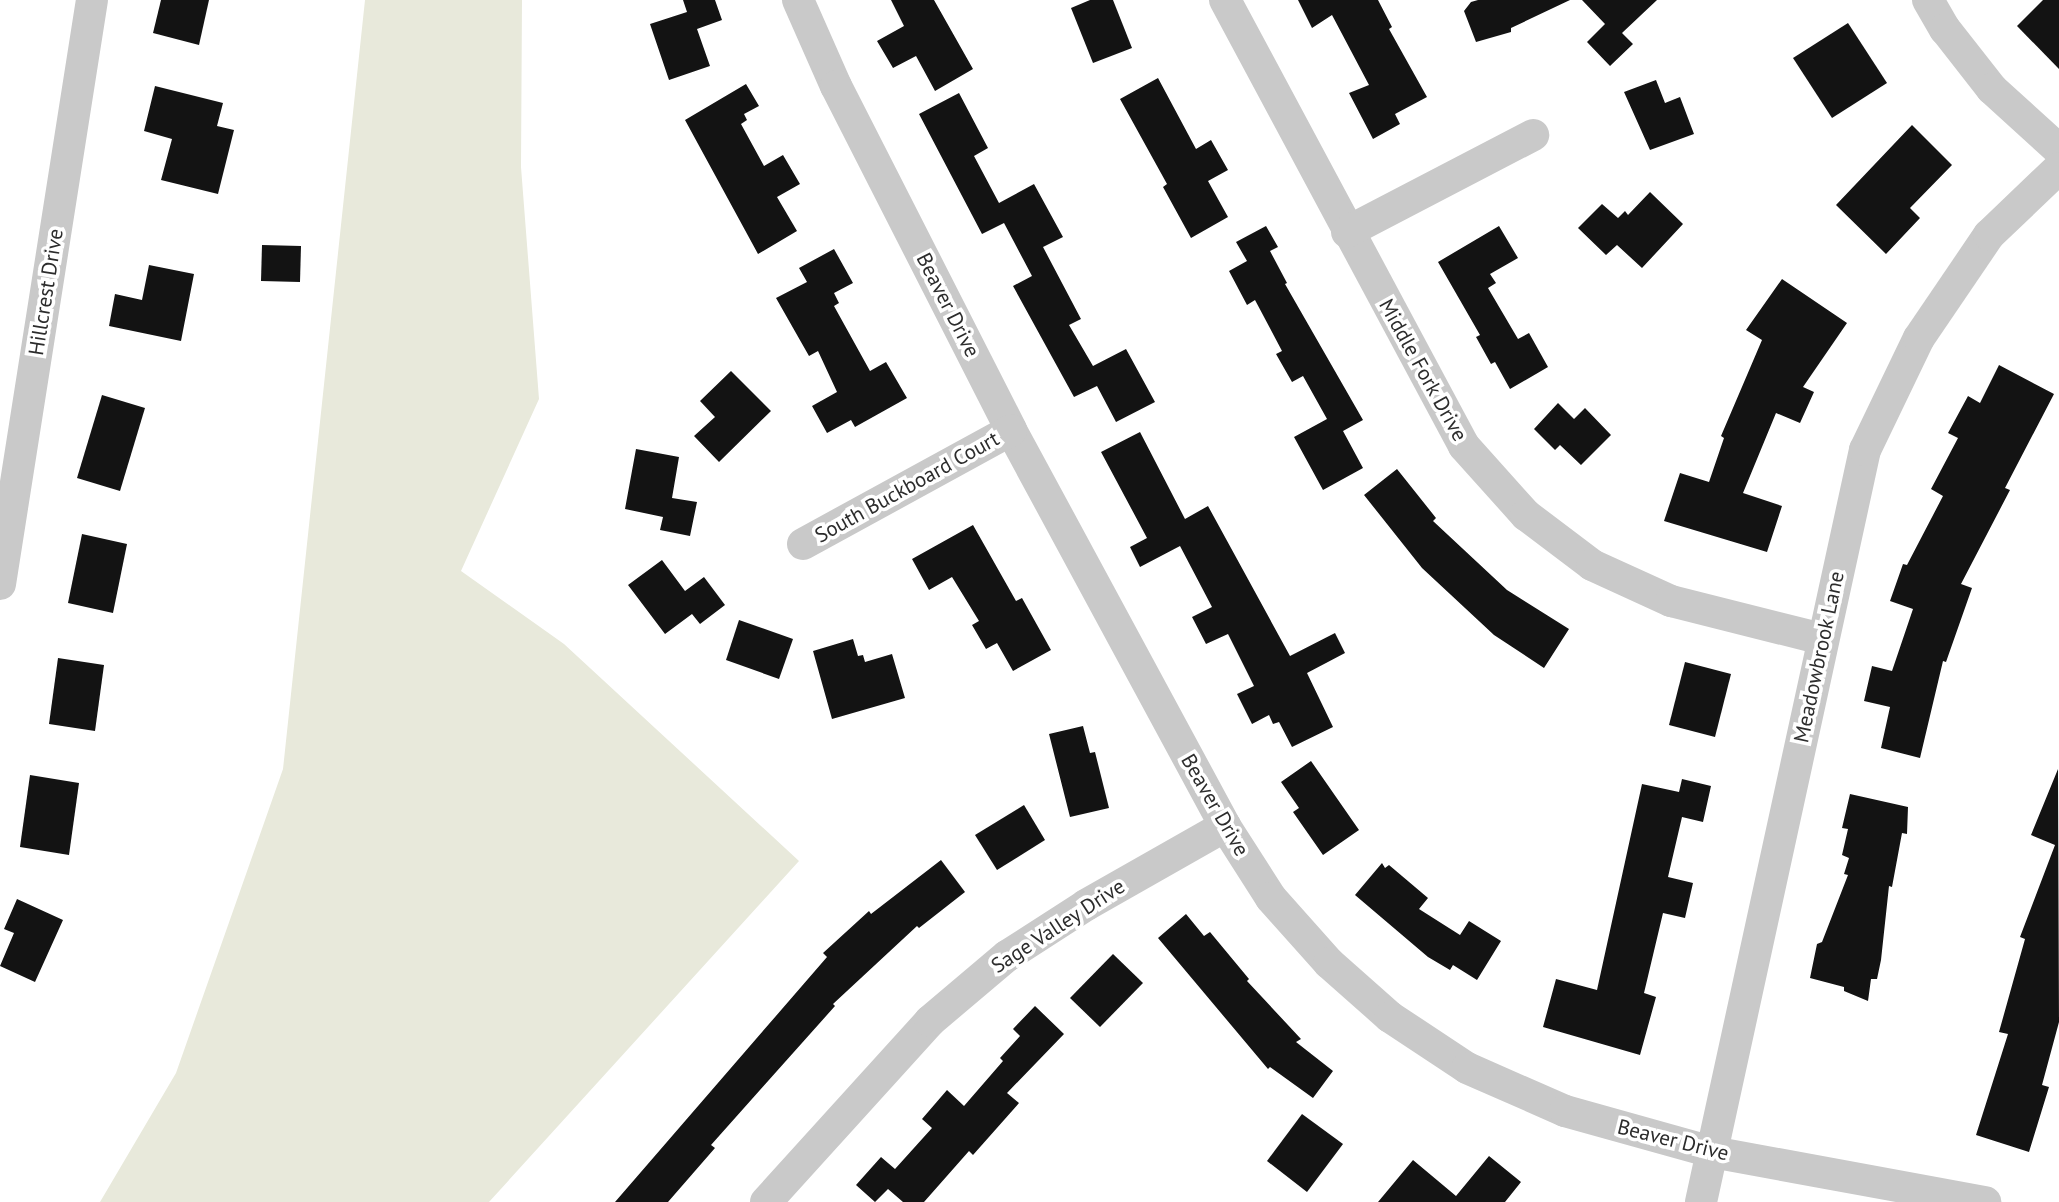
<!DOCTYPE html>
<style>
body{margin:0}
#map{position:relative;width:2059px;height:1202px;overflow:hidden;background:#fff;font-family:"PT Sans",sans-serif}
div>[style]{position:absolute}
.green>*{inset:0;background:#e8e9db}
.building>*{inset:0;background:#131313}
.street>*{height:32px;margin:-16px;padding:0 16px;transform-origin:16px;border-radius:16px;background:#c9c9c9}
span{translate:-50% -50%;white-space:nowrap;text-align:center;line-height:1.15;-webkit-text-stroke:7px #fff;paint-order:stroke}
.street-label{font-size:21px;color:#2c2c2c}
</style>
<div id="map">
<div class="green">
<div style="clip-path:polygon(365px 0,522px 0,521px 167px,539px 399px,461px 571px,564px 644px,799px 861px,489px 1202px,100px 1202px,176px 1073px,283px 769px)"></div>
</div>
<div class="building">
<div style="clip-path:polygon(161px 0,209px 0,199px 45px,153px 33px)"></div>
<div style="clip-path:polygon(683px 0,715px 0,722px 20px,697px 29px,710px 66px,669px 80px,650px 24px,687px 12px)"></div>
<div style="clip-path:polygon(891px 0,934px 0,973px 69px,935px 91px,916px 56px,893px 68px,877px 41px,904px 26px)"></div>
<div style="clip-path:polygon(1090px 0,1113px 0,1132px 48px,1093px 63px,1071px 8px)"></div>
<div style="clip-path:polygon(1298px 0,1378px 0,1392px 27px,1389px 29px,1427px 97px,1395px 114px,1400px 124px,1373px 139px,1349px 93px,1369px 85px,1332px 15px,1312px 28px)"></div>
<div style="clip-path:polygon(1478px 0,1570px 0,1511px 28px,1511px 32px,1476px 42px,1464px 11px,1471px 2px)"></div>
<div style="clip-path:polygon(1582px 0,1657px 0,1622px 33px,1633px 44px,1610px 66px,1587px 42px,1605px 24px)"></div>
<div style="clip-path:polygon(2043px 0,2059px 0,2059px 69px,2017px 26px)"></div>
<div style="clip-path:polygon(1848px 23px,1887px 83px,1832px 118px,1793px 58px)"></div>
<div style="clip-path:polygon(1158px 78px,1196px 149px,1211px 140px,1228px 170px,1208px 181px,1228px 217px,1191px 238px,1163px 187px,1167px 184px,1120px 99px)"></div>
<div style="clip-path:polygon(1656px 80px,1665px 103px,1680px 97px,1694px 134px,1650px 150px,1624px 92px)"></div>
<div style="clip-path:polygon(746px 84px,759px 106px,744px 114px,747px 120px,741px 124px,764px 166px,783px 155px,800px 184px,777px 197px,797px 231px,758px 254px,685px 120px)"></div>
<div style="clip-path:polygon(155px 86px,223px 103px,217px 126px,234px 130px,218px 194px,161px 180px,172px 139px,144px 131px)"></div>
<div style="clip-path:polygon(959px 93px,988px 148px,974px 156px,999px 203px,1034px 184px,1063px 237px,1043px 247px,1081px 319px,1069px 325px,1093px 366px,1126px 349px,1155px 402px,1116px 422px,1097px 386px,1074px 397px,1013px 286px,1032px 276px,1004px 223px,982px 234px,919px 114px)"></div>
<div style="clip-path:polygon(1912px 125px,1952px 165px,1910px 208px,1920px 218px,1886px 254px,1836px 205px)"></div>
<div style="clip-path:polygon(1650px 192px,1683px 224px,1642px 268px,1617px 245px,1606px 255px,1578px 228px,1602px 204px,1618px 218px,1625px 211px,1628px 215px)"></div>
<div style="clip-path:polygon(1266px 226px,1278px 247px,1270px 251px,1287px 283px,1285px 284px,1363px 420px,1343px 431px,1363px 468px,1323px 490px,1294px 437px,1327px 419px,1303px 376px,1292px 382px,1276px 354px,1282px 351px,1255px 300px,1247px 305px,1229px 271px,1247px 261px,1236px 242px)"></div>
<div style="clip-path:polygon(1499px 226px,1518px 258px,1490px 274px,1496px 283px,1488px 288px,1518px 339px,1529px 333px,1548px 367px,1510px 389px,1495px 362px,1491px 364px,1476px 337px,1480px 335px,1438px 262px)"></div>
<div style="clip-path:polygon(262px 245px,301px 246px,300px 282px,261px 281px)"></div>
<div style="clip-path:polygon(834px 249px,853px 283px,834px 293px,839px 303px,834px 306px,870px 371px,886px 362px,907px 398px,855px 427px,851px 420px,827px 433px,812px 406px,837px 392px,818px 351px,809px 356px,776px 298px,807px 282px,799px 268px)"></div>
<div style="clip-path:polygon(149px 265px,194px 274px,181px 341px,109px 326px,115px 294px,142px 300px)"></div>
<div style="clip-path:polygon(1782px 279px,1847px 323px,1803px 387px,1814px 392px,1800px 423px,1776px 413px,1743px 493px,1782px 506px,1767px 552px,1664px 521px,1680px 473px,1709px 482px,1724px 438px,1721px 436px,1762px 340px,1746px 330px)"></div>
<div style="clip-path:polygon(1999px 365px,2054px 394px,2005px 488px,2010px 490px,1961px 584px,1972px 588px,1946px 662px,1943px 661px,1920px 758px,1881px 748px,1890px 707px,1864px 701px,1872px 666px,1892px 671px,1913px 609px,1890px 601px,1903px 564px,1907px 565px,1943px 496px,1931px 489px,1958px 438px,1948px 433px,1968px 396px,1980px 403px)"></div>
<div style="clip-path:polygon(731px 371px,771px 411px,719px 462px,694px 436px,715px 417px,700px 401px)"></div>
<div style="clip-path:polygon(102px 395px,145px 408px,120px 491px,77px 478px)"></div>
<div style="clip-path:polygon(1558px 403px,1574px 419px,1585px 408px,1611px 435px,1581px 465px,1560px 445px,1555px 450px,1534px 429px)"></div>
<div style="clip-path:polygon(1140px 432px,1185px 519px,1208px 506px,1290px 656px,1335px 633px,1345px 653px,1307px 673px,1333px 727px,1292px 747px,1279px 722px,1273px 724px,1269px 715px,1252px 724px,1237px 694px,1254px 686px,1228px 634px,1206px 644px,1192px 617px,1212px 607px,1180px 546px,1140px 567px,1130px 547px,1147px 538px,1101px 452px)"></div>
<div style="clip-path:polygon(636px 449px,679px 457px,672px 498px,697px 502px,690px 536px,660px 530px,663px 517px,625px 509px)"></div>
<div style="clip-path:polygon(1397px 469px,1436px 518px,1433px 521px,1507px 590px,1569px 629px,1544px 668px,1494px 635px,1422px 568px,1364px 495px)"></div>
<div style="clip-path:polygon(973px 525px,1016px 601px,1022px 598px,1051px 650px,1013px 671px,997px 643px,986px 649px,972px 625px,979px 621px,952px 577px,929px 590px,912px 559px)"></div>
<div style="clip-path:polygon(82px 534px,127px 544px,113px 613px,68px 603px)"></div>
<div style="clip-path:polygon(662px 560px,685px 591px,704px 577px,725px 605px,700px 624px,692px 614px,665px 634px,628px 585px)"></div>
<div style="clip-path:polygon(739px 620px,793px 639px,779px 679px,726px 660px)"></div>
<div style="clip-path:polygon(853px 639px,858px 656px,863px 655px,865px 662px,892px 654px,905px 698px,832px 719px,813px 651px)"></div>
<div style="clip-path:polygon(58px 658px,104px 665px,95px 731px,49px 724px)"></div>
<div style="clip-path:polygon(1685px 662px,1731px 674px,1715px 737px,1669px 725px)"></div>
<div style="clip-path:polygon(1083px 726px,1090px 753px,1095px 752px,1109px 808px,1070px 817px,1049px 734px)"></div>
<div style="clip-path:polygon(1311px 761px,1359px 830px,1323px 855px,1293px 812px,1299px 808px,1281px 782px)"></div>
<div style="clip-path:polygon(2058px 769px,2059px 1022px,2042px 1085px,2049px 1087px,2029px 1152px,1976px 1135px,2008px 1034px,1999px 1032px,2025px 939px,2020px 937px,2055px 845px,2031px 835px)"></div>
<div style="clip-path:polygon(30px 775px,79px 783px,69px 855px,20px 847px)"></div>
<div style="clip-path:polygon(1682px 779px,1711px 786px,1703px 822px,1682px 817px,1668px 877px,1693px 883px,1685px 918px,1663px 913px,1644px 993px,1656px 997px,1640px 1055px,1543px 1027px,1556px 979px,1597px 990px,1642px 784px,1679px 792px)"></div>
<div style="clip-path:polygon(1850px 794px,1908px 807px,1907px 834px,1902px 833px,1892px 887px,1889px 886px,1881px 960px,1877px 979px,1871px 979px,1868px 1001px,1844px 991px,1844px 987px,1810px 978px,1817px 944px,1822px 942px,1848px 875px,1844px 874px,1849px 858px,1842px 855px,1848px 829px,1842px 828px)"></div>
<div style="clip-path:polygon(1024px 805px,1045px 840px,997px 870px,975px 835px)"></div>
<div style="clip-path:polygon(941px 860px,965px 892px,919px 928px,917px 926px,833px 1004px,835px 1006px,711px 1145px,715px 1148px,668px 1202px,615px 1202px,827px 957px,823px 953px,869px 911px,871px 914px)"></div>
<div style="clip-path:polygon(1382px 863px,1385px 868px,1389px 865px,1428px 898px,1419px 909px,1460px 935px,1469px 921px,1501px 941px,1477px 980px,1453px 965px,1450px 970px,1428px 957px,1355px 895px)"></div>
<div style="clip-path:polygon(17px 899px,63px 920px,35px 982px,0 966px,14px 933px,4px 929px)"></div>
<div style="clip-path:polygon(1186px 914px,1204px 936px,1210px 932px,1249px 979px,1247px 981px,1301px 1039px,1296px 1042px,1333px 1071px,1313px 1098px,1270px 1067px,1268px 1069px,1158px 938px)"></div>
<div style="clip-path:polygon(1113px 954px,1143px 983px,1100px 1027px,1070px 998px)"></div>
<div style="clip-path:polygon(1035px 1006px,1064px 1034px,1007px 1093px,1019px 1103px,973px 1155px,969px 1151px,924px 1202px,903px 1202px,888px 1189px,875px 1202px,856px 1185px,881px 1157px,895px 1169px,932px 1128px,922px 1119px,947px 1090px,964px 1106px,1003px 1061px,1000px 1058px,1020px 1036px,1013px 1029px)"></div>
<div style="clip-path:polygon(1302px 1114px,1343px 1144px,1307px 1192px,1267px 1161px)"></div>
<div style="clip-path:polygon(1489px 1156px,1521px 1182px,1505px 1202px,1378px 1202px,1413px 1160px,1456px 1196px)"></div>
</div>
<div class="street">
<div style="left:798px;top:0;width:94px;rotate:66.2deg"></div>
<div style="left:836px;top:86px;width:386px;rotate:63deg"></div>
<div style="left:1011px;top:430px;width:450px;rotate:61.6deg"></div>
<div style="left:1225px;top:826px;width:85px;rotate:57.4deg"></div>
<div style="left:1271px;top:898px;width:87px;rotate:48.3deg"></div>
<div style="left:1329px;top:963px;width:81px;rotate:41.5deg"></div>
<div style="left:1390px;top:1017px;width:92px;rotate:33.5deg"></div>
<div style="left:1467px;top:1068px;width:107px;rotate:23.7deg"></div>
<div style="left:1565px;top:1111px;width:153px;rotate:15.6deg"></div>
<div style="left:1712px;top:1152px;width:278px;rotate:10.4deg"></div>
<div style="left:1225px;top:0;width:506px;rotate:61.81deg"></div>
<div style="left:1464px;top:446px;width:93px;rotate:48.1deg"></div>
<div style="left:1526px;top:515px;width:83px;rotate:37.1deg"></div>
<div style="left:1592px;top:565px;width:87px;rotate:24.5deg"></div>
<div style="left:1671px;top:601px;width:156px;rotate:14.1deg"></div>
<div style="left:1928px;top:0;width:34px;rotate:60deg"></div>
<div style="left:1945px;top:29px;width:76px;rotate:51.9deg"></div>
<div style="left:1992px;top:89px;width:91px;rotate:42.3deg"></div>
<div style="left:1347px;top:232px;width:210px;rotate:-27.5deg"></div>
<div style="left:803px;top:544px;width:237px;rotate:-28.7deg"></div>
<div style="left:0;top:584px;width:591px;rotate:-81.05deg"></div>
<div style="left:766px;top:1202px;width:244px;rotate:-47.8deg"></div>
<div style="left:930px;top:1021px;width:101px;rotate:-40.2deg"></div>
<div style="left:1007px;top:956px;width:94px;rotate:-32.8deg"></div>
<div style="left:1086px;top:905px;width:160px;rotate:-29.6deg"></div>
<div style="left:1701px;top:1202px;width:770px;rotate:-77.7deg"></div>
<div style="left:1865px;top:450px;width:124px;rotate:-64.3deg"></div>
<div style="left:1919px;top:338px;width:125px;rotate:-55.8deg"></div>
<div style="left:1989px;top:235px;width:97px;rotate:-43.7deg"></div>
</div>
<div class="street-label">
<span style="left:46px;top:292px;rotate:-81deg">Hillcrest Drive</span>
<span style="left:948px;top:305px;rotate:63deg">Beaver Drive</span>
<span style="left:1423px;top:370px;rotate:61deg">Middle Fork Drive</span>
<span style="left:907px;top:487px;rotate:-29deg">South Buckboard Court</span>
<span style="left:1819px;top:657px;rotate:-78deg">Meadowbrook Lane</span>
<span style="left:1215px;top:805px;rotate:60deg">Beaver Drive</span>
<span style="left:1058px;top:926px;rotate:-33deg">Sage Valley Drive</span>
<span style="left:1673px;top:1140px;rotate:14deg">Beaver Drive</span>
</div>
</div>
